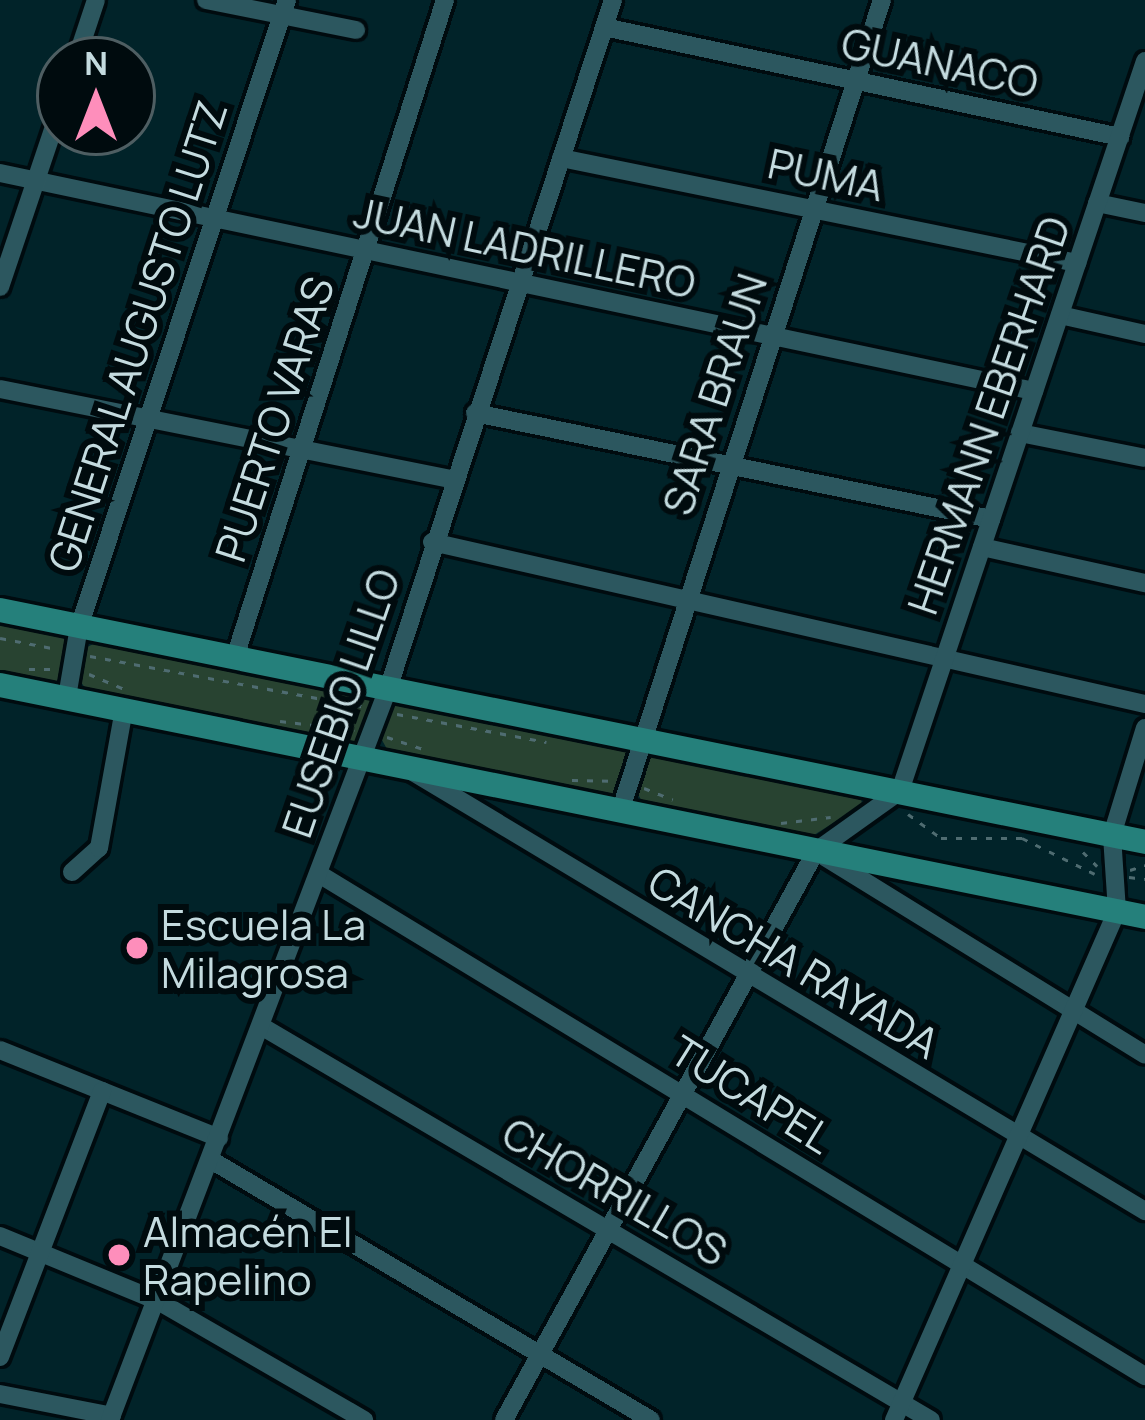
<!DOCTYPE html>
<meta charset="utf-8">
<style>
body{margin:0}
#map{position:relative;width:1145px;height:1420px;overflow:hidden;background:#012329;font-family:Manrope,sans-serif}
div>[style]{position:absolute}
.green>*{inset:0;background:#284331}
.path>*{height:3px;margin-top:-1.5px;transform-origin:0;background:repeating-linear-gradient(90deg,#4f6c71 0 6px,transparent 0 15px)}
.roads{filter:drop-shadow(3px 0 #000b0f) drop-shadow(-3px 0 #000b0f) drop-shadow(0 3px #000b0f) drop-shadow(0 -3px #000b0f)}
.minor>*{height:18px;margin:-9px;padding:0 9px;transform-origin:9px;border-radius:9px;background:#2c575f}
.major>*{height:24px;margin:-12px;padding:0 12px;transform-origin:12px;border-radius:12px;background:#25807b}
.dots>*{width:33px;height:33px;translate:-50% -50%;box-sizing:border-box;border:6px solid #000b0e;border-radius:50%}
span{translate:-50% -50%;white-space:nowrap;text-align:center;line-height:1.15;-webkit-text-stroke:12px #000b0e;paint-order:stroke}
.street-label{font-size:42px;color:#c4dbdf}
.poi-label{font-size:42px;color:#c4dbdf}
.left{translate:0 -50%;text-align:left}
.north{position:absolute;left:36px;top:36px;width:120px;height:120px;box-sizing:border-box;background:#000b0e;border:3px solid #4e5e62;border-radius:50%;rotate:0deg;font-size:33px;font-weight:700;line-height:48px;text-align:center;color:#c4dbdf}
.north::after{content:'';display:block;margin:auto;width:42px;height:54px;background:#fe8ebb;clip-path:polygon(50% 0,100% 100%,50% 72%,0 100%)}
</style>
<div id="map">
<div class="green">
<div style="clip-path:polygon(0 618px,62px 630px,70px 641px,62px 680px,51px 686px,0 676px)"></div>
<div style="clip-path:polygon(100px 641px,364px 687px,372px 699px,361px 739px,347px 744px,89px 694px,81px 682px,87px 647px)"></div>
<div style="clip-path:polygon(394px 701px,628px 741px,632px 753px,620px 790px,607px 797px,388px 751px,382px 740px)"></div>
<div style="clip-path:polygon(651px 751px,860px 789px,862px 805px,806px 840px,645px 806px,637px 793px)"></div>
</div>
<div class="path">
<div style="left:0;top:638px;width:58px;rotate:10.9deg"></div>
<div style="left:90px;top:656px;width:279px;rotate:10.5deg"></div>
<div style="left:29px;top:669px;width:26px"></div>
<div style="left:89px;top:674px;width:38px;rotate:23deg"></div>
<div style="left:397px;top:714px;width:152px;rotate:10.6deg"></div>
<div style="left:280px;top:721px;width:75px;rotate:6.9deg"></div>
<div style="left:387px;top:737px;width:44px;rotate:18.4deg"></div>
<div style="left:572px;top:780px;width:39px;rotate:1deg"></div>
<div style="left:644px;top:788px;width:31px;rotate:22deg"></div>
<div style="left:908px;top:814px;width:41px;rotate:36deg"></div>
<div style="left:941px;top:838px;width:81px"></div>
<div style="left:1022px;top:838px;width:81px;rotate:26.3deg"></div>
<div style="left:781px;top:823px;width:50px;rotate:-6.8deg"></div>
<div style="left:1083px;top:852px;width:20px;rotate:45deg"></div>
<div style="left:1130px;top:870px;width:16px;rotate:-18deg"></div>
<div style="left:1129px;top:877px;width:16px;rotate:7deg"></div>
</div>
<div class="roads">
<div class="minor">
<div style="left:206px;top:0;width:153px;rotate:11.3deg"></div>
<div style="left:604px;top:27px;width:528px;rotate:12.03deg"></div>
<div style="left:76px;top:60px;width:63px;rotate:-71.6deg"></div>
<div style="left:561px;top:158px;width:527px;rotate:11.5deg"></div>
<div style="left:0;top:173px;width:1057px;rotate:11.91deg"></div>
<div style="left:1097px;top:203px;width:49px;rotate:11.8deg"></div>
<div style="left:0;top:287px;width:188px;rotate:-71.4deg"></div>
<div style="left:1060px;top:315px;width:87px;rotate:12.6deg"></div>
<div style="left:0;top:389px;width:460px;rotate:11.3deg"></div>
<div style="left:475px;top:413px;width:527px;rotate:11.61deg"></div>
<div style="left:1020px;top:433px;width:127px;rotate:11.3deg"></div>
<div style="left:432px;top:542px;width:731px;rotate:12.8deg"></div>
<div style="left:982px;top:547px;width:167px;rotate:12.5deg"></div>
<div style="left:236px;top:654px;width:687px;rotate:-72.28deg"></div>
<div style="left:67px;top:697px;width:71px;rotate:-80.3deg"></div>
<div style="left:79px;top:627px;width:661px;rotate:-71.65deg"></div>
<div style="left:413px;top:772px;width:854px;rotate:30.95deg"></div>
<div style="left:620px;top:812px;width:853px;rotate:-72.12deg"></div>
<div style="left:825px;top:857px;width:376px;rotate:31.7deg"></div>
<div style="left:72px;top:872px;width:36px;rotate:-42deg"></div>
<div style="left:99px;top:848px;width:141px;rotate:-79.8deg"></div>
<div style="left:319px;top:874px;width:967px;rotate:31.29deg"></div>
<div style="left:261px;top:1026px;width:777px;rotate:30.46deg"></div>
<div style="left:0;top:1050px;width:236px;rotate:21.9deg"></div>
<div style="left:211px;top:1160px;width:511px;rotate:30.58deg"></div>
<div style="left:0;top:1236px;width:171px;rotate:22.4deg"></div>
<div style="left:158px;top:1301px;width:238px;rotate:30deg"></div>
<div style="left:0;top:1357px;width:285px;rotate:-69deg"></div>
<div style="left:0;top:1394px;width:114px;rotate:11.1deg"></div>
<div style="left:110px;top:1420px;width:785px;rotate:-69.19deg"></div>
<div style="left:389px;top:686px;width:722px;rotate:-71.92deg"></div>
<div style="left:504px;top:1420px;width:649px;rotate:-61.26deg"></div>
<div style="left:816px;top:851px;width:103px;rotate:-35.5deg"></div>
<div style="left:900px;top:791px;width:770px;rotate:-71.45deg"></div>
<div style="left:894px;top:1420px;width:556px;rotate:-66.34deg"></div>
<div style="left:1117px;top:911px;width:76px;rotate:-93.8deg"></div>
<div style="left:1112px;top:835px;width:112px;rotate:-72.9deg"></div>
</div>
<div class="major">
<div style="left:0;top:610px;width:1168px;rotate:11.45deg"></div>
<div style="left:0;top:685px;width:1168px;rotate:11.45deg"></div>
</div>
</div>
<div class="dots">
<div style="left:137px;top:948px;background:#fe8ebb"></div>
<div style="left:119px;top:1255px;background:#fe8ebb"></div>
</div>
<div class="street-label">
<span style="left:940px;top:62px;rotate:12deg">GUANACO</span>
<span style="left:826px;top:174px;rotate:12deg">PUMA</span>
<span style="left:525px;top:247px;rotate:12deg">JUAN LADRILLERO</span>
<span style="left:137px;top:336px;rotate:-72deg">GENERAL AUGUSTO LUTZ</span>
<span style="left:714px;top:394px;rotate:-72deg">SARA BRAUN</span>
<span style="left:988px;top:415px;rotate:-71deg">HERMANN EBERHARD</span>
<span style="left:274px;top:419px;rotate:-72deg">PUERTO VARAS</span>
<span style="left:340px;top:703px;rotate:-71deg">EUSEBIO LILLO</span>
<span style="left:794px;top:962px;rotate:31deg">CANCHA RAYADA</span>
<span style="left:752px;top:1094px;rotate:32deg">TUCAPEL</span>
<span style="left:615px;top:1191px;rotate:30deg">CHORRILLOS</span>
</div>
<div class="poi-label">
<span class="left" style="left:161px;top:948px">Escuela La<br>Milagrosa</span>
<span class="left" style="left:143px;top:1255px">Almacén El<br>Rapelino</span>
</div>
<div class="north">N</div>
</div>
